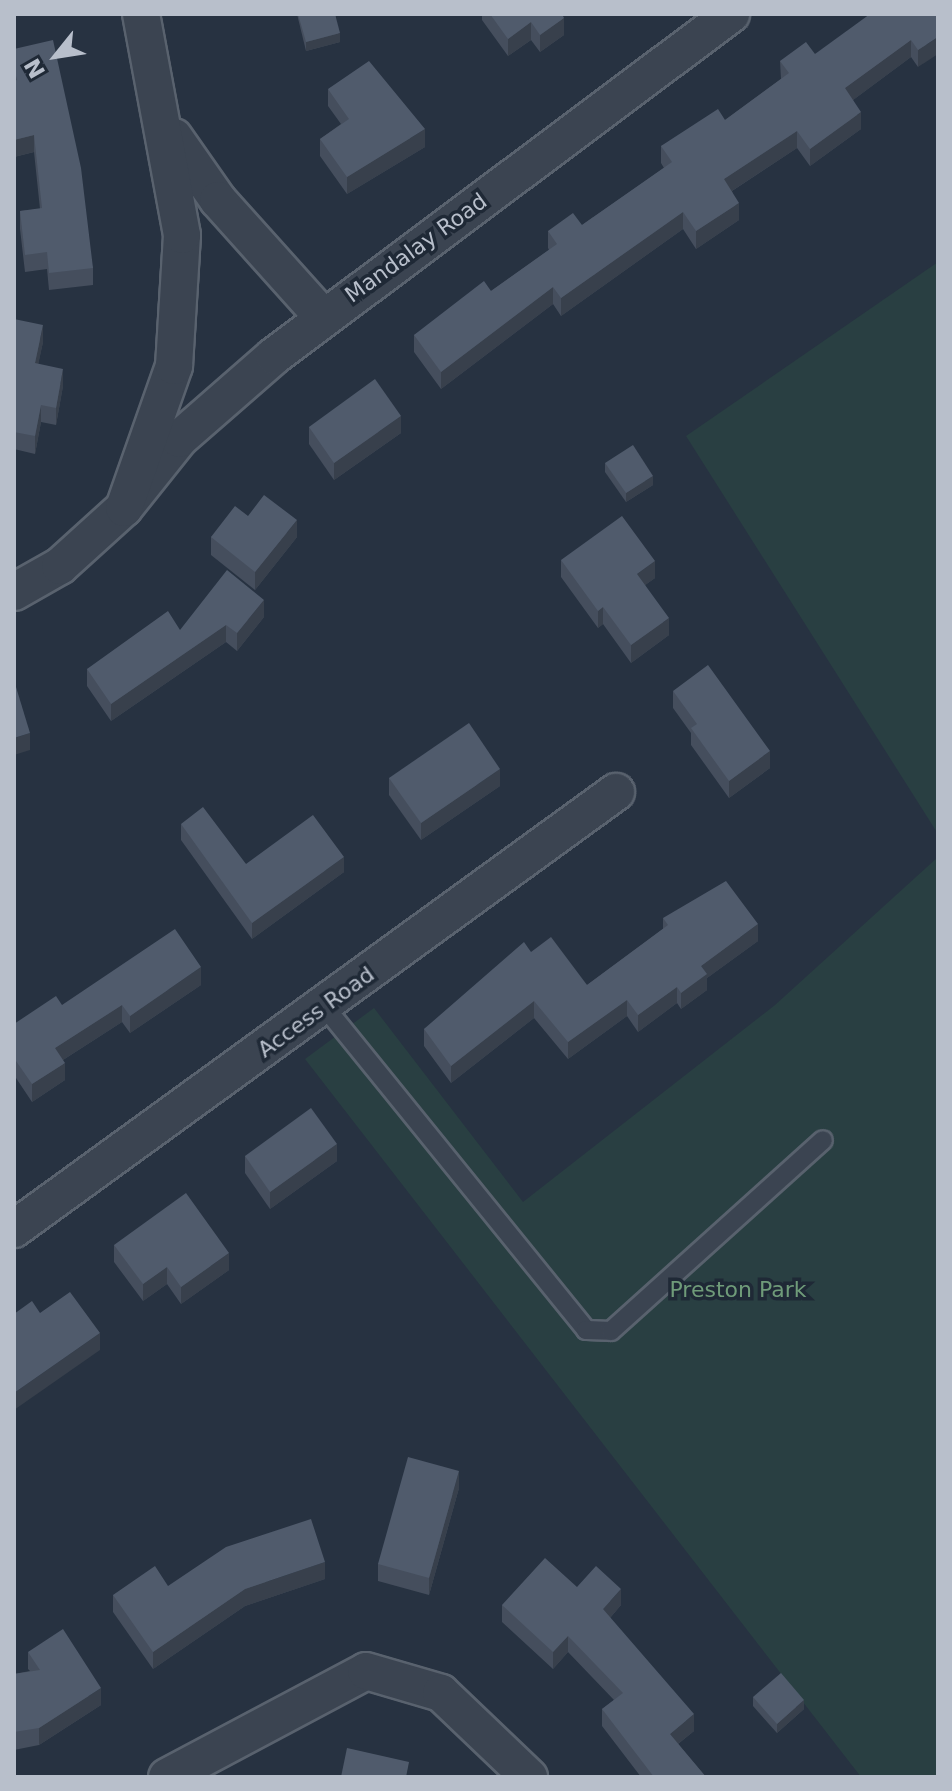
<!DOCTYPE html>
<style>
body{margin:0}
#map{position:relative;width:952px;height:1791px;overflow:hidden;background:#273241;font-family:"DejaVu Sans",sans-serif}
div>[style]{position:absolute}
.green>*{inset:0;background:#293f42}
.roads{filter:drop-shadow(2px 0 #59626e) drop-shadow(-2px 0 #59626e) drop-shadow(0 2px #59626e) drop-shadow(0 -2px #59626e)}
.lane>*{height:18px;margin:-9px;padding:0 9px;transform-origin:9px;border-radius:9px;background:#3b4451}
.street>*{height:36px;margin:-18px;padding:0 18px;transform-origin:18px;border-radius:18px;background:#3b4451}
.wall>*{inset:0;background:#454e5d}
.shaded-wall>*{inset:0;background:#38404c}
.building>*{inset:0;background:#505b6c}
span{translate:-50% -50%;white-space:nowrap;text-align:center;line-height:1.15;-webkit-text-stroke:7px #1f2936;paint-order:stroke}
.street-label{font-size:22px;color:#b8bfcb}
.park-label{font-size:22px;color:#6f9b79}
.frame{position:absolute;inset:0;border:16px solid #b8bfcb;pointer-events:none}
.north{position:absolute;left:16px;top:16px;width:80px;height:80px;-webkit-text-stroke:6px #1f2936;paint-order:stroke;rotate:240deg;font-size:22px;font-weight:700;line-height:32px;text-align:center;color:#b8bfcb}
.north::after{content:'';display:block;margin:auto;width:28px;height:36px;background:#b8bfcb;clip-path:polygon(50% 0,100% 100%,50% 72%,0 100%)}
</style>
<div id="map">
<div class="green">
<div style="clip-path:polygon(938px 262px,938px 834px,686px 436px)"></div>
<div style="clip-path:polygon(938px 857px,938px 1777px,861px 1777px,305px 1059px,374px 1008px,523px 1202px,775px 1005px)"></div>
</div>
<div class="roads">
<div class="lane">
<div style="left:324px;top:1006px;width:417px;rotate:51deg"></div>
<div style="left:586px;top:1330px;width:25px;rotate:2deg"></div>
<div style="left:611px;top:1331px;width:285px;rotate:-42deg"></div>
</div>
<div class="street">
<div style="left:174px;top:137px;width:77px;rotate:55.1deg"></div>
<div style="left:218px;top:200px;width:157px;rotate:48.1deg"></div>
<div style="left:124px;top:508px;width:88px;rotate:-51.4deg"></div>
<div style="left:179px;top:439px;width:126px;rotate:-41.1deg"></div>
<div style="left:274px;top:356px;width:571px;rotate:-36.81deg"></div>
<div style="left:14px;top:592px;width:53px;rotate:-29.5deg"></div>
<div style="left:60px;top:566px;width:86px;rotate:-42.2deg"></div>
<div style="left:124px;top:508px;width:151px;rotate:-70.6deg"></div>
<div style="left:174px;top:366px;width:131px;rotate:-86.5deg"></div>
<div style="left:182px;top:235px;width:225px;rotate:-100.5deg"></div>
<div style="left:14px;top:1229px;width:744px;rotate:-35.98deg"></div>
<div style="left:167px;top:1777px;width:225px;rotate:-28deg"></div>
<div style="left:366px;top:1671px;width:78px;rotate:16.3deg"></div>
<div style="left:441px;top:1693px;width:122px;rotate:43.7deg"></div>
</div>
</div>
<div class="wall">
<div style="clip-path:polygon(297px 14px,335px 14px,340px 42px,306px 51px)"></div>
<div style="clip-path:polygon(482px 14px,567px 14px,563px 16px,564px 35px,540px 52px,531px 40px,508px 56px,482px 20px)"></div>
<div style="clip-path:polygon(938px 14px,918px 67px,911px 57px,853px 100px,861px 129px,810px 166px,797px 148px,732px 191px,739px 220px,696px 249px,683px 229px,561px 316px,553px 304px,441px 389px,414px 352px,414px 335px,491px 291px,549px 250px,548px 248px,548px 231px,582px 225px,664px 168px,661px 163px,661px 146px,725px 120px,781px 79px,780px 61px,815px 54px)"></div>
<div style="clip-path:polygon(14px 49px,93px 268px,93px 285px,49px 290px,47px 269px,25px 272px,20px 229px,20px 211px,40px 209px,34px 152px,14px 157px)"></div>
<div style="clip-path:polygon(328px 89px,425px 147px,347px 194px,320px 156px,320px 139px,341px 124px,328px 106px)"></div>
<div style="clip-path:polygon(14px 319px,43px 342px,38px 364px,63px 386px,56px 425px,41px 422px,35px 454px,14px 449px)"></div>
<div style="clip-path:polygon(309px 427px,401px 433px,334px 480px,309px 444px)"></div>
<div style="clip-path:polygon(605px 463px,653px 485px,626px 502px,605px 472px)"></div>
<div style="clip-path:polygon(248px 516px,297px 537px,255px 590px,211px 555px,211px 537px)"></div>
<div style="clip-path:polygon(561px 560px,655px 578px,645px 585px,669px 635px,631px 663px,603px 624px,598px 628px,561px 577px)"></div>
<div style="clip-path:polygon(264px 617px,237px 651px,226px 642px,111px 721px,87px 686px,87px 669px,180px 630px)"></div>
<div style="clip-path:polygon(673px 691px,770px 768px,729px 798px,691px 745px,691px 733px,673px 708px)"></div>
<div style="clip-path:polygon(389px 778px,500px 786px,421px 840px,389px 795px)"></div>
<div style="clip-path:polygon(181px 824px,246px 864px,344px 872px,252px 939px,181px 840px)"></div>
<div style="clip-path:polygon(663px 918px,758px 941px,707px 978px,707px 990px,681px 1009px,677px 1003px,638px 1032px,627px 1016px,568px 1059px,534px 1018px,451px 1083px,424px 1046px,424px 1029px,531px 952px,587px 985px,663px 929px)"></div>
<div style="clip-path:polygon(201px 985px,130px 1033px,122px 1022px,63px 1060px,65px 1080px,32px 1102px,16px 1078px,14px 1080px,14px 1024px,62px 1005px)"></div>
<div style="clip-path:polygon(245px 1156px,337px 1161px,270px 1209px,245px 1173px)"></div>
<div style="clip-path:polygon(114px 1245px,229px 1270px,181px 1304px,167px 1284px,143px 1301px,114px 1262px)"></div>
<div style="clip-path:polygon(459px 1488px,429px 1595px,378px 1581px,378px 1564px)"></div>
<div style="clip-path:polygon(325px 1579px,245px 1606px,153px 1669px,113px 1612px,113px 1595px,168px 1586px)"></div>
<div style="clip-path:polygon(577px 1587px,621px 1605px,610px 1618px,694px 1731px,678px 1744px,706px 1777px,641px 1777px,602px 1726px,602px 1709px,614px 1700px,568px 1652px,553px 1669px,502px 1622px,502px 1605px)"></div>
<div style="clip-path:polygon(28px 1652px,101px 1705px,39px 1745px,14px 1750px,14px 1674px,30px 1671px,28px 1669px)"></div>
<div style="clip-path:polygon(753px 1697px,804px 1709px,777px 1733px,753px 1706px)"></div>
</div>
<div class="shaded-wall">
<div style="clip-path:polygon(564px 18px,564px 35px,540px 52px,540px 35px)"></div>
<div style="clip-path:polygon(531px 22px,531px 40px,508px 56px,508px 39px)"></div>
<div style="clip-path:polygon(340px 33px,340px 42px,306px 51px,306px 42px)"></div>
<div style="clip-path:polygon(938px 37px,938px 54px,918px 67px,918px 50px)"></div>
<div style="clip-path:polygon(911px 40px,911px 57px,845px 106px,845px 88px)"></div>
<div style="clip-path:polygon(861px 112px,861px 129px,810px 166px,810px 149px)"></div>
<div style="clip-path:polygon(425px 129px,425px 147px,347px 194px,347px 177px)"></div>
<div style="clip-path:polygon(797px 131px,797px 148px,724px 196px,724px 179px)"></div>
<div style="clip-path:polygon(34px 135px,34px 152px,14px 157px,14px 140px)"></div>
<div style="clip-path:polygon(739px 203px,739px 220px,696px 249px,696px 231px)"></div>
<div style="clip-path:polygon(683px 212px,683px 229px,561px 316px,561px 298px)"></div>
<div style="clip-path:polygon(553px 287px,553px 304px,441px 389px,441px 372px)"></div>
<div style="clip-path:polygon(43px 325px,43px 342px,35px 380px,35px 363px)"></div>
<div style="clip-path:polygon(63px 369px,63px 386px,56px 425px,56px 408px)"></div>
<div style="clip-path:polygon(41px 405px,41px 422px,35px 454px,35px 436px)"></div>
<div style="clip-path:polygon(401px 416px,401px 433px,334px 480px,334px 463px)"></div>
<div style="clip-path:polygon(653px 476px,653px 485px,626px 502px,626px 493px)"></div>
<div style="clip-path:polygon(297px 520px,297px 537px,255px 590px,255px 572px)"></div>
<div style="clip-path:polygon(655px 561px,655px 578px,637px 591px,637px 574px)"></div>
<div style="clip-path:polygon(264px 600px,264px 617px,237px 651px,237px 633px)"></div>
<div style="clip-path:polygon(603px 607px,603px 624px,598px 628px,598px 611px)"></div>
<div style="clip-path:polygon(669px 618px,669px 635px,631px 663px,631px 645px)"></div>
<div style="clip-path:polygon(226px 625px,226px 642px,111px 721px,111px 704px)"></div>
<div style="clip-path:polygon(30px 733px,30px 750px,14px 755px,14px 738px)"></div>
<div style="clip-path:polygon(770px 751px,770px 768px,729px 798px,729px 781px)"></div>
<div style="clip-path:polygon(500px 769px,500px 786px,421px 840px,421px 823px)"></div>
<div style="clip-path:polygon(344px 857px,344px 872px,252px 939px,252px 923px)"></div>
<div style="clip-path:polygon(758px 924px,758px 941px,707px 978px,707px 990px,681px 1009px,681px 993px,701px 966px)"></div>
<div style="clip-path:polygon(201px 967px,201px 985px,130px 1033px,130px 1016px)"></div>
<div style="clip-path:polygon(677px 987px,677px 1003px,638px 1032px,638px 1015px)"></div>
<div style="clip-path:polygon(627px 1000px,627px 1016px,568px 1059px,568px 1042px)"></div>
<div style="clip-path:polygon(534px 1001px,534px 1018px,451px 1083px,451px 1066px)"></div>
<div style="clip-path:polygon(122px 1005px,122px 1022px,55px 1065px,55px 1048px)"></div>
<div style="clip-path:polygon(16px 1061px,16px 1078px,14px 1080px,14px 1062px)"></div>
<div style="clip-path:polygon(65px 1063px,65px 1080px,32px 1102px,32px 1084px)"></div>
<div style="clip-path:polygon(337px 1144px,337px 1161px,270px 1209px,270px 1192px)"></div>
<div style="clip-path:polygon(229px 1253px,229px 1270px,181px 1304px,181px 1287px)"></div>
<div style="clip-path:polygon(167px 1267px,167px 1284px,143px 1301px,143px 1284px)"></div>
<div style="clip-path:polygon(100px 1333px,100px 1350px,14px 1410px,14px 1393px)"></div>
<div style="clip-path:polygon(459px 1471px,459px 1488px,429px 1595px,429px 1578px)"></div>
<div style="clip-path:polygon(325px 1562px,325px 1579px,245px 1606px,153px 1669px,153px 1652px,245px 1589px)"></div>
<div style="clip-path:polygon(621px 1589px,621px 1605px,603px 1626px,603px 1609px)"></div>
<div style="clip-path:polygon(568px 1636px,568px 1652px,553px 1669px,553px 1652px)"></div>
<div style="clip-path:polygon(101px 1688px,101px 1705px,39px 1745px,39px 1728px)"></div>
<div style="clip-path:polygon(804px 1700px,804px 1709px,777px 1733px,777px 1724px)"></div>
<div style="clip-path:polygon(694px 1714px,694px 1731px,670px 1750px,670px 1734px)"></div>
</div>
<div class="building">
<div style="clip-path:polygon(298px 14px,335px 14px,340px 33px,306px 42px)"></div>
<div style="clip-path:polygon(490px 14px,562px 14px,564px 18px,540px 35px,531px 22px,508px 39px)"></div>
<div style="clip-path:polygon(870px 14px,935px 14px,938px 19px,938px 37px,918px 50px,911px 40px,845px 88px,861px 112px,810px 149px,797px 131px,724px 179px,739px 203px,696px 231px,683px 212px,561px 298px,553px 287px,441px 372px,414px 335px,484px 281px,491px 291px,557px 244px,548px 231px,573px 213px,582px 225px,672px 162px,661px 146px,718px 109px,725px 120px,789px 73px,780px 61px,806px 42px,815px 54px)"></div>
<div style="clip-path:polygon(53px 40px,81px 168px,93px 268px,49px 273px,47px 252px,25px 255px,20px 211px,42px 208px,34px 135px,14px 140px,14px 81px,17px 80px,14px 68px,14px 49px)"></div>
<div style="clip-path:polygon(369px 61px,425px 129px,347px 177px,320px 139px,349px 119px,328px 89px)"></div>
<div style="clip-path:polygon(14px 319px,43px 325px,35px 363px,63px 369px,56px 408px,41px 405px,35px 436px,14px 432px)"></div>
<div style="clip-path:polygon(375px 379px,401px 416px,334px 463px,309px 427px)"></div>
<div style="clip-path:polygon(633px 445px,653px 476px,626px 493px,605px 463px)"></div>
<div style="clip-path:polygon(264px 495px,297px 520px,255px 572px,211px 537px,235px 506px,248px 516px)"></div>
<div style="clip-path:polygon(622px 516px,655px 561px,637px 574px,669px 618px,631px 645px,603px 607px,598px 611px,561px 560px)"></div>
<div style="clip-path:polygon(227px 570px,264px 600px,237px 633px,226px 625px,111px 704px,87px 669px,168px 611px,180px 630px)"></div>
<div style="clip-path:polygon(708px 665px,770px 751px,729px 781px,691px 728px,697px 724px,673px 691px)"></div>
<div style="clip-path:polygon(16px 687px,30px 733px,14px 738px,14px 688px)"></div>
<div style="clip-path:polygon(469px 723px,500px 769px,421px 823px,389px 778px)"></div>
<div style="clip-path:polygon(203px 807px,246px 864px,313px 815px,344px 857px,252px 923px,181px 824px)"></div>
<div style="clip-path:polygon(726px 881px,758px 924px,701px 966px,707px 974px,681px 993px,677px 987px,638px 1015px,627px 1000px,568px 1042px,534px 1001px,451px 1066px,424px 1029px,524px 942px,531px 952px,551px 937px,587px 985px,668px 925px,663px 918px)"></div>
<div style="clip-path:polygon(175px 929px,201px 967px,130px 1016px,122px 1005px,55px 1048px,65px 1063px,32px 1084px,16px 1061px,14px 1062px,14px 1024px,56px 996px,62px 1005px)"></div>
<div style="clip-path:polygon(311px 1108px,337px 1144px,270px 1192px,245px 1156px)"></div>
<div style="clip-path:polygon(186px 1193px,229px 1253px,181px 1287px,167px 1267px,143px 1284px,114px 1245px)"></div>
<div style="clip-path:polygon(70px 1292px,100px 1333px,14px 1393px,14px 1314px,32px 1301px,40px 1313px)"></div>
<div style="clip-path:polygon(408px 1457px,459px 1471px,429px 1578px,378px 1564px)"></div>
<div style="clip-path:polygon(311px 1519px,325px 1562px,245px 1589px,153px 1652px,113px 1595px,155px 1566px,168px 1586px,226px 1547px)"></div>
<div style="clip-path:polygon(545px 1558px,577px 1587px,596px 1566px,621px 1589px,603px 1609px,694px 1714px,670px 1734px,706px 1777px,654px 1777px,602px 1709px,623px 1693px,568px 1636px,553px 1652px,502px 1605px)"></div>
<div style="clip-path:polygon(63px 1629px,101px 1688px,39px 1728px,14px 1732px,14px 1674px,40px 1670px,28px 1652px)"></div>
<div style="clip-path:polygon(781px 1673px,804px 1700px,777px 1724px,753px 1697px)"></div>
<div style="clip-path:polygon(347px 1748px,409px 1762px,406px 1777px,341px 1777px)"></div>
</div>
<div class="street-label">
<span style="left:416px;top:248px;rotate:-36deg">Mandalay Road</span>
<span style="left:316px;top:1012px;rotate:-36deg">Access Road</span>
</div>
<div class="park-label">
<span style="left:738px;top:1290px">Preston Park</span>
</div>
<div class="frame"></div>
<div class="north">N</div>
</div>
